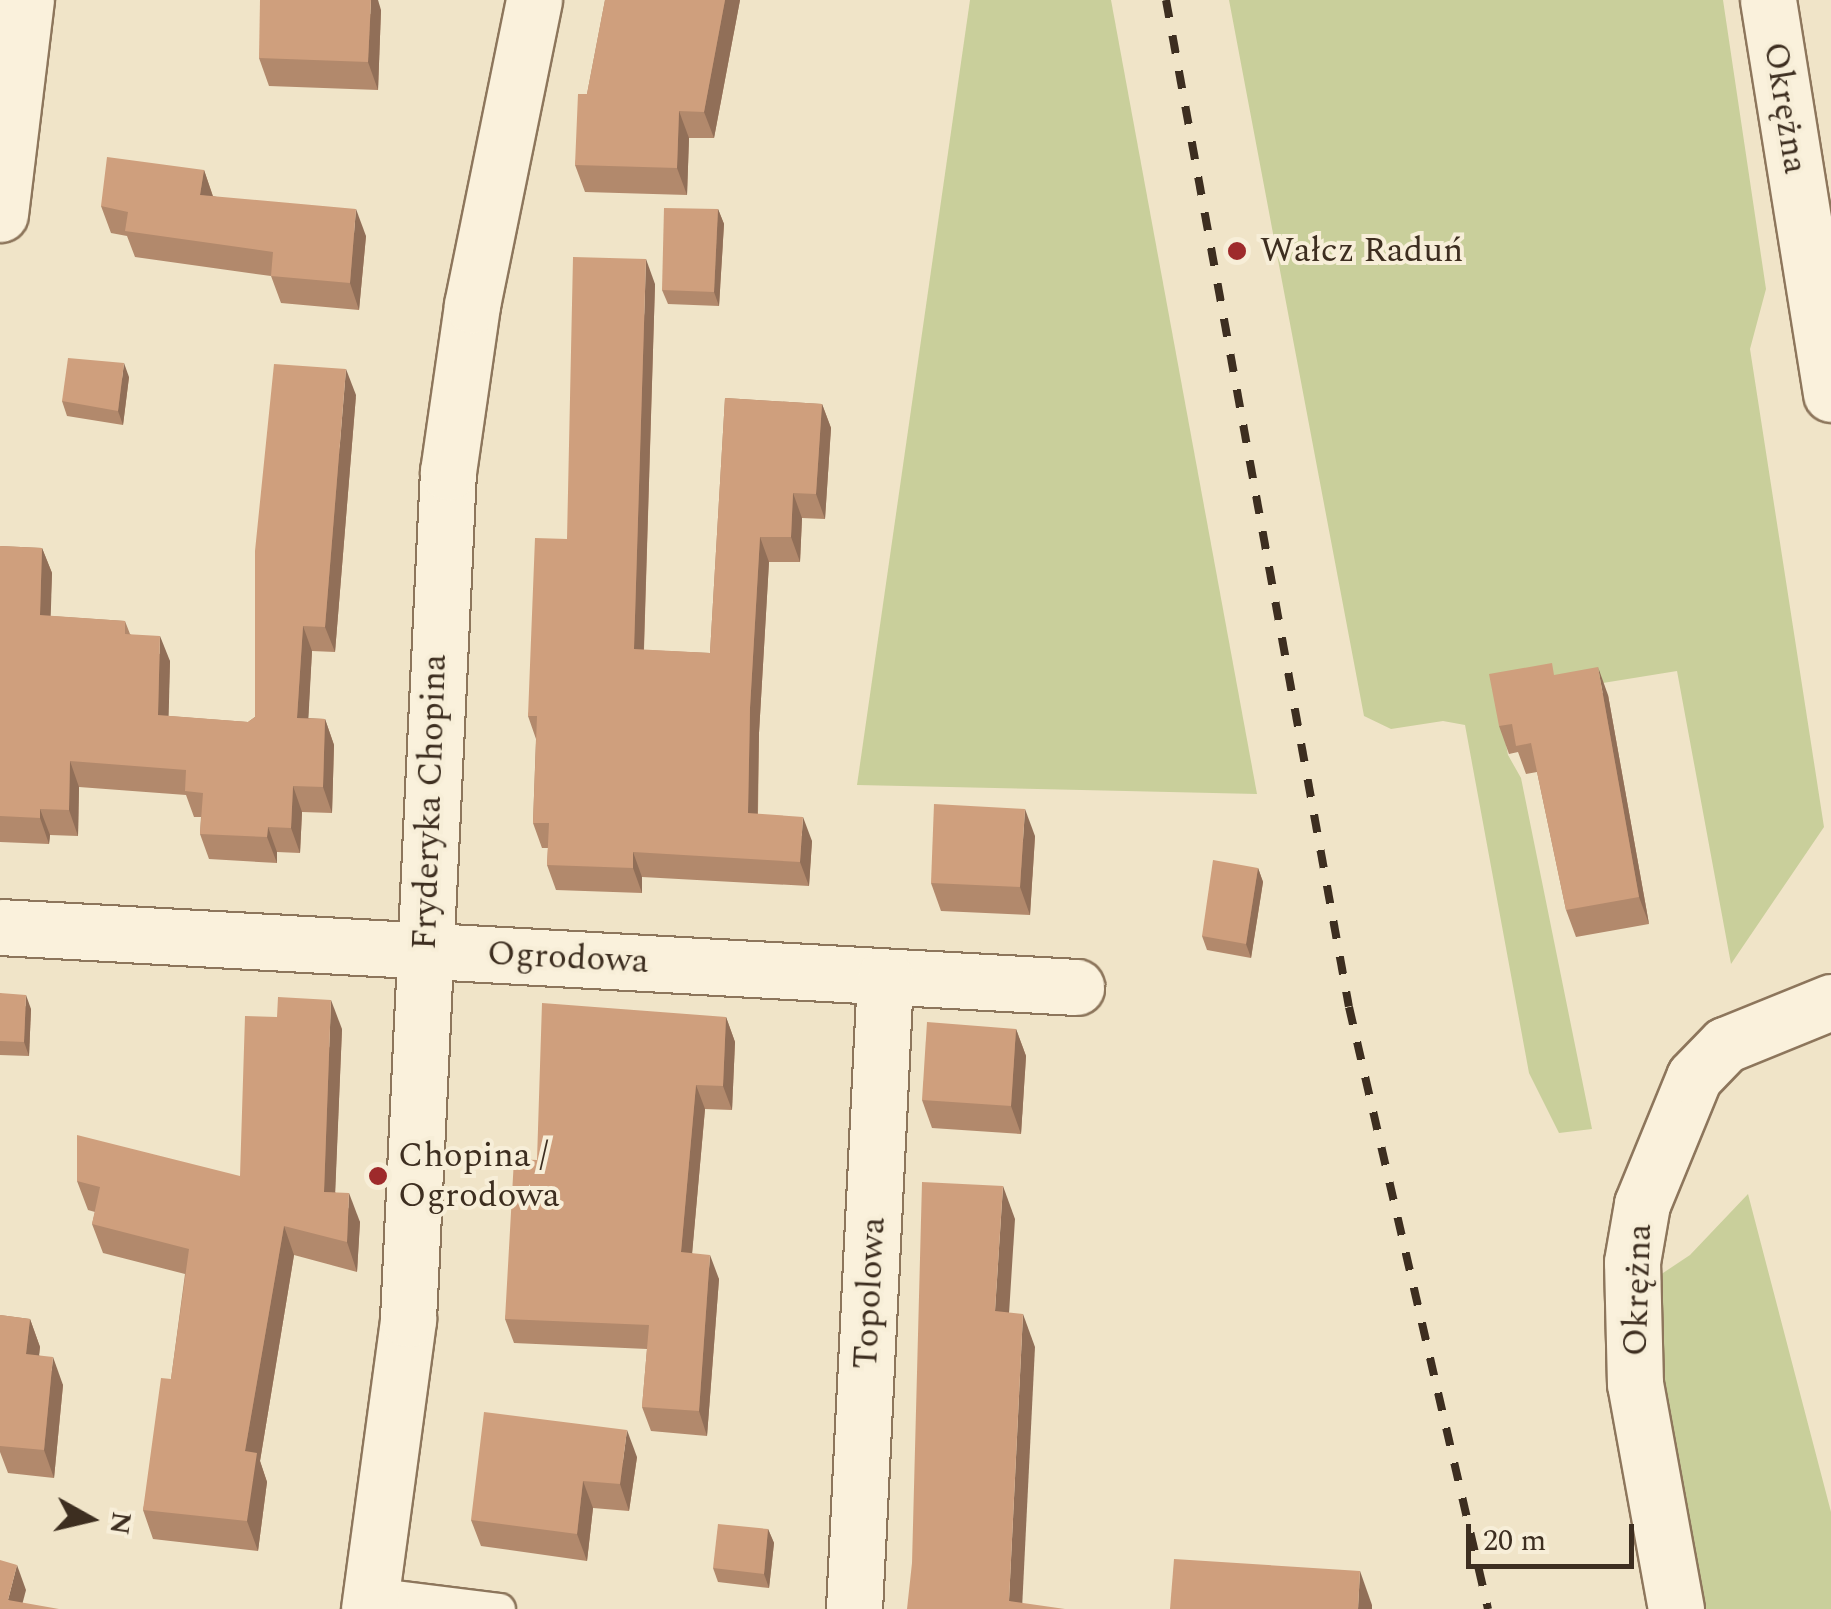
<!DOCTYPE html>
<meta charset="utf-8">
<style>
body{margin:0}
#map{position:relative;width:1831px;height:1609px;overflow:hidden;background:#f0e4c8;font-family:Spectral,serif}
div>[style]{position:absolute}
.green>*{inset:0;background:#c9cf9b}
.roads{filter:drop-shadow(2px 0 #8d765c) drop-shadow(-2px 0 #8d765c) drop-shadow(0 2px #8d765c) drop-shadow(0 -2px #8d765c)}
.service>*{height:30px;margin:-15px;padding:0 15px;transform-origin:15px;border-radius:15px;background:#faf1dc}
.minor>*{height:55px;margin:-27.5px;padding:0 27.5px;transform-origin:27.5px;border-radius:27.5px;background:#faf1dc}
.rail>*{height:8px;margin-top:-4px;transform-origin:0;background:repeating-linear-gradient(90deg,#3d2e20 0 18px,transparent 0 36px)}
.wall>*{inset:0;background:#b2896c}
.shaded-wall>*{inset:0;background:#916f58}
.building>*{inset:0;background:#cf9f7d}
.dots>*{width:28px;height:28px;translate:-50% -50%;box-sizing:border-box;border:5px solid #f7eed8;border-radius:50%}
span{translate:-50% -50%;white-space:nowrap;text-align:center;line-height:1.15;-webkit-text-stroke:8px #f7eed8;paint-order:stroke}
.street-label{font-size:35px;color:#3d2e20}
.poi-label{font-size:35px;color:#3d2e20}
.left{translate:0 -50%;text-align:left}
.north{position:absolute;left:40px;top:1469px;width:100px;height:100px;-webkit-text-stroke:8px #f7eed8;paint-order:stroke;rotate:98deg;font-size:28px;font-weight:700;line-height:40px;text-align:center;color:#3d2e20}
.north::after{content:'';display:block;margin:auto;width:35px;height:45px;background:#3d2e20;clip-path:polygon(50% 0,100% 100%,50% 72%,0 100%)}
.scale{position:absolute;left:1466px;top:1524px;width:168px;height:45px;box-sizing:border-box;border:5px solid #3d2e20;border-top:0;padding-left:12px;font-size:30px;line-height:35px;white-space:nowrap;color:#3d2e20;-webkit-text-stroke:8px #f7eed8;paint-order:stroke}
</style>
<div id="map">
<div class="green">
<div style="clip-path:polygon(970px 0,1111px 0,1257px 794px,857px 785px)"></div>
<div style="clip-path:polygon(1229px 0,1723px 0,1766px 289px,1750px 349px,1824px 827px,1731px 964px,1677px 671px,1498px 700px,1508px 755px,1521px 778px,1592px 1129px,1559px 1133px,1529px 1073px,1465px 725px,1443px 721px,1391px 729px,1364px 716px)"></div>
<div style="clip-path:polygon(1748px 1194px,1831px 1512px,1831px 1609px,1695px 1609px,1639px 1289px,1690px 1255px)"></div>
</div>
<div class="roads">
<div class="service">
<div style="left:371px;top:1593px;width:130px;rotate:7.1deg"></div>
</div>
<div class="minor">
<div style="left:1768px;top:0;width:399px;rotate:80.9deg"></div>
<div style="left:0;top:214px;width:216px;rotate:-83.1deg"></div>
<div style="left:0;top:927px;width:1078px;rotate:3.19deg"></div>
<div style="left:369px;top:1609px;width:293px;rotate:-82.3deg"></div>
<div style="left:408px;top:1319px;width:848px;rotate:-87.3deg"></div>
<div style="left:448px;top:472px;width:169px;rotate:-81.8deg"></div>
<div style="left:472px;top:305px;width:311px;rotate:-78.5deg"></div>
<div style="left:854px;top:1609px;width:633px;rotate:-87.19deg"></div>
<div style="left:1676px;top:1609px;width:229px;rotate:-100.3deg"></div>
<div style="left:1635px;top:1384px;width:122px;rotate:-91.4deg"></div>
<div style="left:1632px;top:1262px;width:59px;rotate:-80.2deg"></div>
<div style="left:1642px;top:1204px;width:137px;rotate:-67.7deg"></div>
<div style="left:1694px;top:1077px;width:45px;rotate:-45.9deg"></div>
<div style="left:1725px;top:1045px;width:114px;rotate:-22.1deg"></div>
</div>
</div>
<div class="rail">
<div style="left:1166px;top:0;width:1023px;rotate:79.7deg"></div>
<div style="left:1349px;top:1007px;width:618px;rotate:77deg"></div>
</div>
<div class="wall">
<div style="clip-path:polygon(605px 0,740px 0,714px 138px,689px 138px,687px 195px,585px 192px,575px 165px,587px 94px)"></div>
<div style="clip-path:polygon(381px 10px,378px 90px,269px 86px,259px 58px)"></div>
<div style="clip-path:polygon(204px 170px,213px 196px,366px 236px,359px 310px,281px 303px,271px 276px,135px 257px,127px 236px,111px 233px,101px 206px)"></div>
<div style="clip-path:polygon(718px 209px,724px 224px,719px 306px,668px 304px,662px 290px)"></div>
<div style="clip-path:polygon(655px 284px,644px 650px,710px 653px,725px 398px,822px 404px,831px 428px,825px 519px,802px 518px,800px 562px,769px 562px,759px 733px,758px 814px,812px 841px,809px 886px,642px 877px,642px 893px,556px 890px,547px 865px,548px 848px,542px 848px,533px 823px,536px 739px,528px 716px,567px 539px)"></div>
<div style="clip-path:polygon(129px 377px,123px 425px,67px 416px,62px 401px)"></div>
<div style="clip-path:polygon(356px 395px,335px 652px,312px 651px,308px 718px,325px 719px,334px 745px,332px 813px,302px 812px,300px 853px,277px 852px,277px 863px,209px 859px,200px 834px,201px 817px,194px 817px,186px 795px,79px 787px,78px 836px,50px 835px,49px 844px,0 842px,0 546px,42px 548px,52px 573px,50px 616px,125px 621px,130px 634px,170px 661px,168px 716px,248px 722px,255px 717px)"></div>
<div style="clip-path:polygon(1557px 675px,1608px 695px,1649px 924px,1576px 937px,1566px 910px,1537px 772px,1526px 774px,1518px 752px,1509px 754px,1499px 726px)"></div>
<div style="clip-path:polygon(1035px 836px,1030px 915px,941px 911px,931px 883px)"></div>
<div style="clip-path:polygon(1258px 868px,1263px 882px,1251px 958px,1207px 950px,1202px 936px)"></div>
<div style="clip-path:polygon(0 993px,31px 1009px,29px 1056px,0 1055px)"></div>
<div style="clip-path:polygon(726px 1017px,735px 1042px,732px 1110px,705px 1109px,692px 1253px,719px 1279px,707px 1436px,651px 1431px,642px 1407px,647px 1349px,514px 1343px,505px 1319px,537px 1160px)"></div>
<div style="clip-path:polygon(342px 1029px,335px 1192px,360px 1222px,357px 1272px,294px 1255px,260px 1461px,267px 1482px,258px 1551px,153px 1539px,143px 1510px,171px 1379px,185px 1274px,103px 1253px,92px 1224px,95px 1212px,88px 1210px,77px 1181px,240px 1176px)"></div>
<div style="clip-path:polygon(1016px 1029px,1026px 1056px,1021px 1134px,932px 1128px,922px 1100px)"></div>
<div style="clip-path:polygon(0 1315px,30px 1319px,40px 1347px,39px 1355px,63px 1385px,54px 1478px,8px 1473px,0 1452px)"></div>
<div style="clip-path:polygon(637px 1457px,629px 1511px,593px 1508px,587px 1561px,481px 1546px,471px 1520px)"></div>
<div style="clip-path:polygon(768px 1529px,774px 1543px,769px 1588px,718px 1582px,713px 1568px)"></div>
</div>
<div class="shaded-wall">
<div style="clip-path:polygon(371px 0,378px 0,381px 10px,378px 90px,368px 62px)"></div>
<div style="clip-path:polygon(725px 0,740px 0,714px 138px,704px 112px)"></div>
<div style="clip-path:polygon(679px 111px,689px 138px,687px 195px,677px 168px)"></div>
<div style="clip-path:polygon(204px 170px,213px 197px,200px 195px)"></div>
<div style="clip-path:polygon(356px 209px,366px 236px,359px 310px,350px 283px)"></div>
<div style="clip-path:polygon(718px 209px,724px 224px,719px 306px,714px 292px)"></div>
<div style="clip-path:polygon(646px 259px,655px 284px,643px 674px,634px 649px)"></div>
<div style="clip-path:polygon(124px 363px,129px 377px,123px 425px,118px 411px)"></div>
<div style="clip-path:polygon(346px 369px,356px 395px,335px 652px,325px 627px)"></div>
<div style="clip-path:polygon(822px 404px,831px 428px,825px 519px,816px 494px)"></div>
<div style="clip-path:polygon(793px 493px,802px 518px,800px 562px,791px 537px)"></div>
<div style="clip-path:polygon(760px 537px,769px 562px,759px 733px,757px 838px,748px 813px,750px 708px)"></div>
<div style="clip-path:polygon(42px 548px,52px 573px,50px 640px,40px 615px)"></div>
<div style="clip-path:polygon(303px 626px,312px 651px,307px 744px,297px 718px)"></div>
<div style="clip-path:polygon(160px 636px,170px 661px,168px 741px,158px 715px)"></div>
<div style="clip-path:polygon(1598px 667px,1608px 695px,1649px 924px,1639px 897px)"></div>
<div style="clip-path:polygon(325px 719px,334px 745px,332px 813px,323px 787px)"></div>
<div style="clip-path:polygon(70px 761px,79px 787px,78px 836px,69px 810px)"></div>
<div style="clip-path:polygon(293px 786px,302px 812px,300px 853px,291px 828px)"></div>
<div style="clip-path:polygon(40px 809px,50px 835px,49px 844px,40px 818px)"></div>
<div style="clip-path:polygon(1025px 809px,1035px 836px,1030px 915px,1020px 887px)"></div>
<div style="clip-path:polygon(803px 817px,812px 841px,809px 886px,800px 862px)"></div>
<div style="clip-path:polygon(268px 827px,277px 852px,277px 863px,267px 837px)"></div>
<div style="clip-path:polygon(633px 852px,642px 877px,642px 893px,633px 868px)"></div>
<div style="clip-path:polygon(1258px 868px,1263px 882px,1251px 958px,1246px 944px)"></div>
<div style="clip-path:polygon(26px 995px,31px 1009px,29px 1056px,24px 1042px)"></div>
<div style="clip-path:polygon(331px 1000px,342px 1029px,334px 1221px,324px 1192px)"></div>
<div style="clip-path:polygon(726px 1017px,735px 1042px,732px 1110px,723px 1086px)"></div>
<div style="clip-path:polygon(1016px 1029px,1026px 1056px,1021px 1134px,1011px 1106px)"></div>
<div style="clip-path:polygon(696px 1085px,705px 1109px,690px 1277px,681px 1252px)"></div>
<div style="clip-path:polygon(1003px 1186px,1015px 1219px,1007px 1345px,995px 1311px)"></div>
<div style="clip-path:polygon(349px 1193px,360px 1222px,357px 1272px,347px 1242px)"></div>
<div style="clip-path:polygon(284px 1226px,294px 1255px,260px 1461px,267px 1482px,258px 1551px,247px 1521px,245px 1451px)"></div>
<div style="clip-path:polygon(710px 1255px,719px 1279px,707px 1436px,699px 1411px)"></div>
<div style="clip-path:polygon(1023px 1314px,1035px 1347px,1022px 1609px,1009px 1601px)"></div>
<div style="clip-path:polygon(30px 1319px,40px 1347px,36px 1381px,26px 1354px)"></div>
<div style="clip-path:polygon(53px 1357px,63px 1385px,54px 1478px,44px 1450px)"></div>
<div style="clip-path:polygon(627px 1430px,637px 1457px,629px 1511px,620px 1484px)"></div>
<div style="clip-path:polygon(583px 1481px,593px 1508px,587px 1561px,577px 1534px)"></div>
<div style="clip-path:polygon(768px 1529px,774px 1543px,769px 1588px,764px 1574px)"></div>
<div style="clip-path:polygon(17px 1565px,26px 1590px,21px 1609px,8px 1600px)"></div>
<div style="clip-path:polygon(1360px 1571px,1372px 1605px,1372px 1609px,1358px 1609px)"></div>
</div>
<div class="building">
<div style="clip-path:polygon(260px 0,371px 0,368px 62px,259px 58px)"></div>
<div style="clip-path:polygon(605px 0,725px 0,704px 112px,679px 111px,677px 168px,575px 165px,578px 94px,587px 94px)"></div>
<div style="clip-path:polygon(107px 157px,204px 170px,200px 195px,356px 209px,350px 283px,271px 276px,273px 252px,125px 231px,128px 212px,101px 206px)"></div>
<div style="clip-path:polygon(664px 208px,718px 209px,714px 292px,662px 290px)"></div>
<div style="clip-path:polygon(573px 257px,646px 259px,634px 649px,710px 653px,725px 398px,822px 404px,816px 494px,793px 493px,791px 537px,760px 537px,750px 708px,748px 813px,803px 817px,800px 862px,633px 852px,633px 868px,547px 865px,549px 823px,533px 823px,537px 716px,528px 716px,535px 538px,567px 539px)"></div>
<div style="clip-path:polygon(68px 358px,124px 363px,118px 411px,62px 401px)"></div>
<div style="clip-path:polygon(274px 364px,346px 369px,325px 627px,303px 626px,297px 718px,325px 719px,323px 787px,293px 786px,291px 828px,268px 827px,267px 837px,200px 834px,203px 793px,185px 791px,186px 770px,70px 761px,69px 810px,40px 809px,40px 818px,0 816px,0 546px,42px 548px,40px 615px,125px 621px,125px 634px,160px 636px,158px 715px,248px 722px,255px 717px,255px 551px)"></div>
<div style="clip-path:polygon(1552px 663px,1554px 675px,1598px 667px,1639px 897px,1566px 910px,1531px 743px,1516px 746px,1512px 724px,1499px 726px,1489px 674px)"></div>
<div style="clip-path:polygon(934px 804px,1025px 809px,1020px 887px,931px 883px)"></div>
<div style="clip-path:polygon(1213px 860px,1258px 868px,1246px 944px,1202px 936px)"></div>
<div style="clip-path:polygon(0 993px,26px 995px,24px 1042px,0 1041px)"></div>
<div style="clip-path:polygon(278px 997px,331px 1000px,324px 1192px,349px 1193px,347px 1242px,284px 1226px,245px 1451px,257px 1453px,247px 1521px,143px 1510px,161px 1378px,171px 1379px,189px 1249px,92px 1224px,100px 1187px,77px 1181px,77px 1135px,240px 1176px,245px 1016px,277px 1017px)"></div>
<div style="clip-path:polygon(542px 1003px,726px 1017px,723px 1086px,696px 1085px,681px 1252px,710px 1255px,699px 1411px,642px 1407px,649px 1325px,505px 1319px,514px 1159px,537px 1160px)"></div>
<div style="clip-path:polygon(927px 1022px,1016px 1029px,1011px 1106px,922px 1100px)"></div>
<div style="clip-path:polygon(922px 1182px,1003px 1186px,995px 1311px,1023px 1314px,1009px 1601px,1065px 1609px,907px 1609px,912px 1563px)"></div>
<div style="clip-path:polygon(0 1315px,30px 1319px,26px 1354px,53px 1357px,44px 1450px,0 1446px)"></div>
<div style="clip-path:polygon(484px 1412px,627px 1430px,620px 1484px,583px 1481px,577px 1534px,471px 1520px)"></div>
<div style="clip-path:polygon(718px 1524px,768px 1529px,764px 1574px,713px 1568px)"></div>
<div style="clip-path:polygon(1174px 1559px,1360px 1571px,1358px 1609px,1170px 1609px)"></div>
<div style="clip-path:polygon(0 1560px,17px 1565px,8px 1600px,59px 1609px,0 1609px)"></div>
</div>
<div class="dots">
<div style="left:1237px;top:251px;background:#9e2a2b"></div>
<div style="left:378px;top:1176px;background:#9e2a2b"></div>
</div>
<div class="street-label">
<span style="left:1785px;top:108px;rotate:81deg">Okrężna</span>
<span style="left:430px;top:802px;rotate:-88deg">Fryderyka Chopina</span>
<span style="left:568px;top:958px;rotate:3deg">Ogrodowa</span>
<span style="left:1638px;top:1290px;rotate:-88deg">Okrężna</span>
<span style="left:870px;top:1293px;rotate:-87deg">Topolowa</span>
</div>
<div class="poi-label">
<span class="left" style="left:1260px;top:251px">Wałcz Raduń</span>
<span class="left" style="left:398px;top:1176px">Chopina /<br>Ogrodowa</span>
</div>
<div class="north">N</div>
<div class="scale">20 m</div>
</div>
